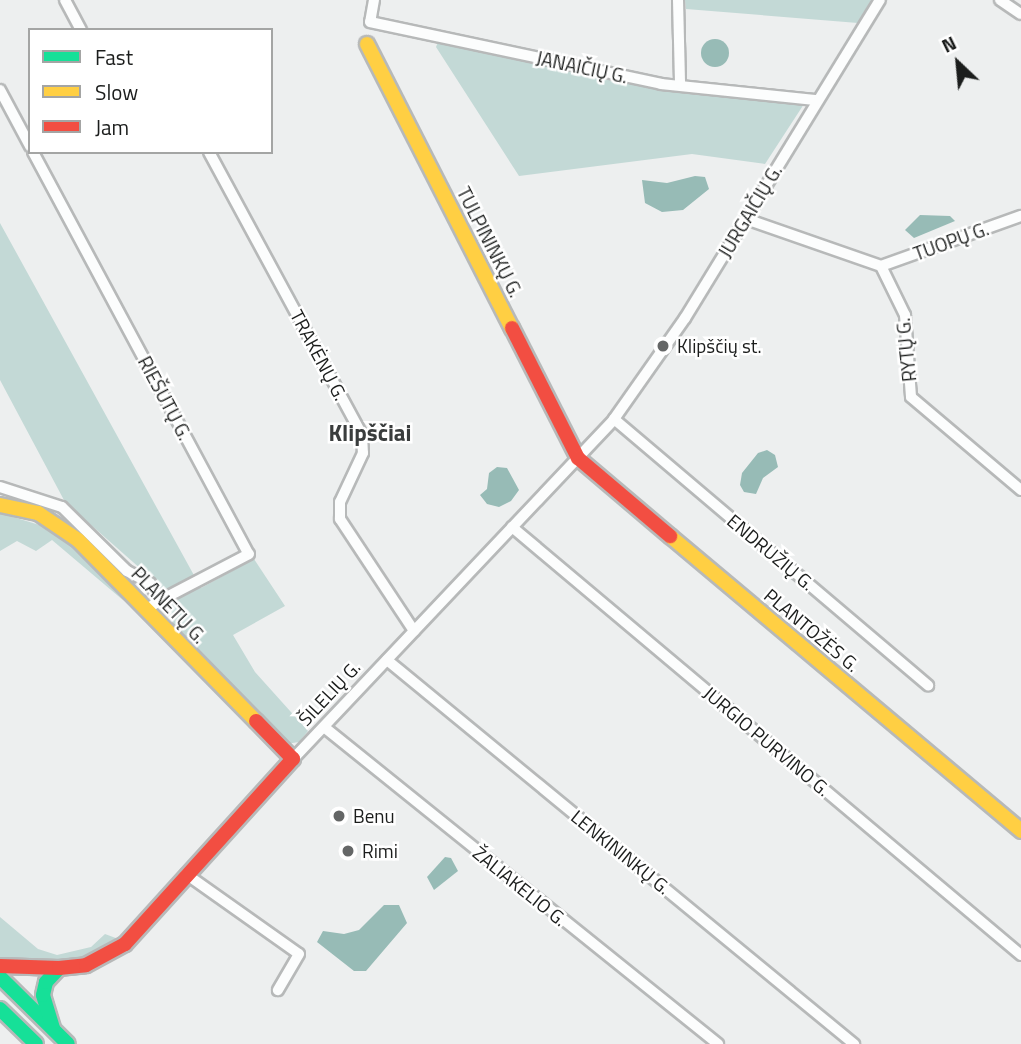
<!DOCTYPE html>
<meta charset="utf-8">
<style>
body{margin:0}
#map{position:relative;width:1021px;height:1044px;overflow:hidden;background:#edefef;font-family:"Titillium Web",sans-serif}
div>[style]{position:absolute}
.green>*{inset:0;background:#c3d9d6}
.water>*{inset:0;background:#97bbb6}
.round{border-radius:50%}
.roads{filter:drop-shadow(2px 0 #b7b9b9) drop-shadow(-2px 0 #b7b9b9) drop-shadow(0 2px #b7b9b9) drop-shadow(0 -2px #b7b9b9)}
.street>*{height:10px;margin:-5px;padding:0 5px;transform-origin:5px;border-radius:5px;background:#fcfdfd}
.fast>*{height:14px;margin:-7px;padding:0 7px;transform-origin:7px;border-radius:7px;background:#16e098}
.slow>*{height:14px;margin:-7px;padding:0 7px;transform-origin:7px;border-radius:7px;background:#ffcf43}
.jam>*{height:14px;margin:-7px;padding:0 7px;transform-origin:7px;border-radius:7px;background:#f24e42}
.dots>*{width:19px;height:19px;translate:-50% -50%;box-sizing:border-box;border:4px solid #fff;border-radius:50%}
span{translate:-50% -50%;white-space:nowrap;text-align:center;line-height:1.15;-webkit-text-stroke:5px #fff;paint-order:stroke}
.street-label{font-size:19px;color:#1b1d1c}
.poi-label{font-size:19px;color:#1b1d1c}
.left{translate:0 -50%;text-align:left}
.quarter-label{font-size:23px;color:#3a3d3d;font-weight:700}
.legend{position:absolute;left:28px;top:28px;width:245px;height:126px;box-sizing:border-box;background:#fff;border:2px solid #a4a5a4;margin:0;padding:9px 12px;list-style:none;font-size:21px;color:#1b1d1c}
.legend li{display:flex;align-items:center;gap:14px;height:35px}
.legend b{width:35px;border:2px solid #a4a5a4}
.north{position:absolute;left:923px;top:28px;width:70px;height:70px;-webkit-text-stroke:5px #fff;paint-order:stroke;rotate:334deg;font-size:19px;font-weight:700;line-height:28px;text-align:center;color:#1b1d1c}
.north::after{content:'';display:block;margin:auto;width:24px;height:32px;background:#1b1d1c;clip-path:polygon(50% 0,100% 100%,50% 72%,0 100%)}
</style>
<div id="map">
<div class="green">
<div style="clip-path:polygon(685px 0,871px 0,858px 23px,686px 9px)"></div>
<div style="clip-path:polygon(438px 42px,686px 93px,804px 104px,765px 164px,692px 154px,519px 176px,436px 47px)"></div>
<div style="clip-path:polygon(0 223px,201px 588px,254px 559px,285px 606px,233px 635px,255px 672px,308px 731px,299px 742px,286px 744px,159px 613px,163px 593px,159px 585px,65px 502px,0 380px)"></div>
<div style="clip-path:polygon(0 513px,46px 527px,76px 547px,124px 601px,52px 540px,36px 551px,17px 541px,0 551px)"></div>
<div style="clip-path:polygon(0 917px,38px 949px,57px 955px,91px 947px,105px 934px,121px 940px,77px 961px,5px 961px,0 958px)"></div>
</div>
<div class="water">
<div class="round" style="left:701px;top:39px;width:28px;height:28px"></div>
<div style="clip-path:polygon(695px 176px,705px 177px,709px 189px,683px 210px,662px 212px,645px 203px,642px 180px,667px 183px)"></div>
<div style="clip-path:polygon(920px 215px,950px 216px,955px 221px,914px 238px,905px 230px)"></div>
<div style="clip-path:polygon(767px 450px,775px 455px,778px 467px,763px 478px,756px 494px,744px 492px,740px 485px,742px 473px,758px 453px)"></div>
<div style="clip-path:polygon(497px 467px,507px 468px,519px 490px,511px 501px,499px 507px,487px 504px,480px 495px,487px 489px,489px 473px)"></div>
<div style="clip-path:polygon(445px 857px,451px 858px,458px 871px,434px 890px,427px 877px)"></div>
<div style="clip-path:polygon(384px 905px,399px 905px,407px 923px,366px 971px,354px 971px,317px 942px,323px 931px,344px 934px,359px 930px)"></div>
</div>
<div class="roads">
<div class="street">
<div style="left:65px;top:0;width:34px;rotate:62deg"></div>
<div style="left:374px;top:0;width:22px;rotate:100deg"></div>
<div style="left:370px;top:22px;width:298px;rotate:12deg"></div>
<div style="left:661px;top:84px;width:157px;rotate:5.9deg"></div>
<div style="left:678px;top:0;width:84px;rotate:88.6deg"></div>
<div style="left:1000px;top:0;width:25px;rotate:34deg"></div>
<div style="left:0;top:90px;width:64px;rotate:61.8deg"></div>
<div style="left:33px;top:152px;width:456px;rotate:61.8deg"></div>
<div style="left:249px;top:554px;width:102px;rotate:152.4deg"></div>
<div style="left:209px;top:152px;width:322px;rotate:61.6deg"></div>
<div style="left:362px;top:435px;width:18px;rotate:87deg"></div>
<div style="left:363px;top:453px;width:54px;rotate:115.1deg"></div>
<div style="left:340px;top:502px;width:17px;rotate:90deg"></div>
<div style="left:340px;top:519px;width:134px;rotate:56.5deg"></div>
<div style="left:746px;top:219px;width:143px;rotate:19.2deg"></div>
<div style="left:881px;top:266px;width:55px;rotate:63.9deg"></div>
<div style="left:905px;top:315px;width:82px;rotate:85.8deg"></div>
<div style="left:911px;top:397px;width:144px;rotate:40.2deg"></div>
<div style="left:881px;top:266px;width:149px;rotate:-19.7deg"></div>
<div style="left:614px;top:419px;width:412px;rotate:40.3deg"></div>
<div style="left:0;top:487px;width:65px;rotate:17.9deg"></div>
<div style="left:62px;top:507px;width:91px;rotate:44.6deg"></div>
<div style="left:127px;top:571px;width:26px;rotate:28deg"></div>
<div style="left:150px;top:583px;width:20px;rotate:63deg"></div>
<div style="left:159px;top:601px;width:14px;rotate:146deg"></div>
<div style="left:512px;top:527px;width:665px;rotate:40.06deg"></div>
<div style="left:387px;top:660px;width:605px;rotate:39.43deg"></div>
<div style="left:324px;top:727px;width:506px;rotate:38.82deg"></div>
<div style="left:293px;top:759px;width:468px;rotate:-46.6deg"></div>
<div style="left:614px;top:419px;width:123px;rotate:-54.9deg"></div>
<div style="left:685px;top:318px;width:373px;rotate:-58.5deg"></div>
<div style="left:186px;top:874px;width:138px;rotate:35.3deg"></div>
<div style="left:299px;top:954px;width:42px;rotate:120.3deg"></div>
</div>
<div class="fast">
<div style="left:0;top:977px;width:95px;rotate:44.6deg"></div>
<div style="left:0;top:1009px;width:50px;rotate:44.2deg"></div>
<div style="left:53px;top:1028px;width:34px;rotate:-107deg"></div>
<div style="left:43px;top:995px;width:13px;rotate:-77deg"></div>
<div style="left:46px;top:982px;width:19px;rotate:-47deg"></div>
</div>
<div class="slow">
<div style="left:367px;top:44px;width:319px;rotate:63deg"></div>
<div style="left:0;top:505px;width:39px;rotate:12deg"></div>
<div style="left:38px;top:513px;width:48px;rotate:34deg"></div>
<div style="left:78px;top:540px;width:254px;rotate:45.5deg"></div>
<div style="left:670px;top:536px;width:459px;rotate:40deg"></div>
</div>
<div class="jam">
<div style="left:512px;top:328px;width:146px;rotate:63.1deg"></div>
<div style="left:578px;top:458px;width:121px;rotate:40.3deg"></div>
<div style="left:0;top:966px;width:59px;rotate:1.9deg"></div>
<div style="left:59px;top:968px;width:27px;rotate:-6deg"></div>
<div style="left:86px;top:965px;width:44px;rotate:-28.3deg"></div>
<div style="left:125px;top:944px;width:250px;rotate:-47.8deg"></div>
<div style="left:293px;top:759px;width:53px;rotate:-134.2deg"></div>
</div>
</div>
<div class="dots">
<div style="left:663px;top:346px;background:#646666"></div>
<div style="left:339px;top:816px;background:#646666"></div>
<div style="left:348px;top:851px;background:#646666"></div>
</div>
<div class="street-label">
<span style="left:582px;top:67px;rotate:12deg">JANAIČIŲ G.</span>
<span style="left:750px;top:211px;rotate:-59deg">JURGAIČIŲ G.</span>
<span style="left:951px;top:241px;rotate:-20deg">TUOPŲ G.</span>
<span style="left:490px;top:242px;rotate:63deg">TULPININKŲ G.</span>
<span style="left:906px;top:350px;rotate:-96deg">RYTŲ G.</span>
<span style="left:319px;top:355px;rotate:62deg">TRAKĖNŲ G.</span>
<span style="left:165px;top:398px;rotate:62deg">RIEŠUTŲ G.</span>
<span style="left:771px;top:552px;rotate:40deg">ENDRUŽIŲ G.</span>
<span style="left:169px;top:605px;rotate:46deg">PLANETŲ G.</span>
<span style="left:812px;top:630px;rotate:40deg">PLANTOŽĖS G.</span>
<span style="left:329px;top:693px;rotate:-47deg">ŠILELIŲ G.</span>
<span style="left:767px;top:741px;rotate:40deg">JURGIO PURVINO G.</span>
<span style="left:621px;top:852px;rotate:39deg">LENKININKŲ G.</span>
<span style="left:520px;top:886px;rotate:39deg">ŽALIAKELIO G.</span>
</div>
<div class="poi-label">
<span class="left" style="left:677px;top:346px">Klipščių st.</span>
<span class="left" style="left:353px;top:816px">Benu</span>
<span class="left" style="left:362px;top:851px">Rimi</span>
</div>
<div class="quarter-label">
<span style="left:370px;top:433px">Klipščiai</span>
</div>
<ul class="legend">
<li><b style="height:9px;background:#16e098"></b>Fast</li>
<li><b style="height:9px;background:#ffcf43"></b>Slow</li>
<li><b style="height:9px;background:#f24e42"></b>Jam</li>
</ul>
<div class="north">N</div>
</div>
